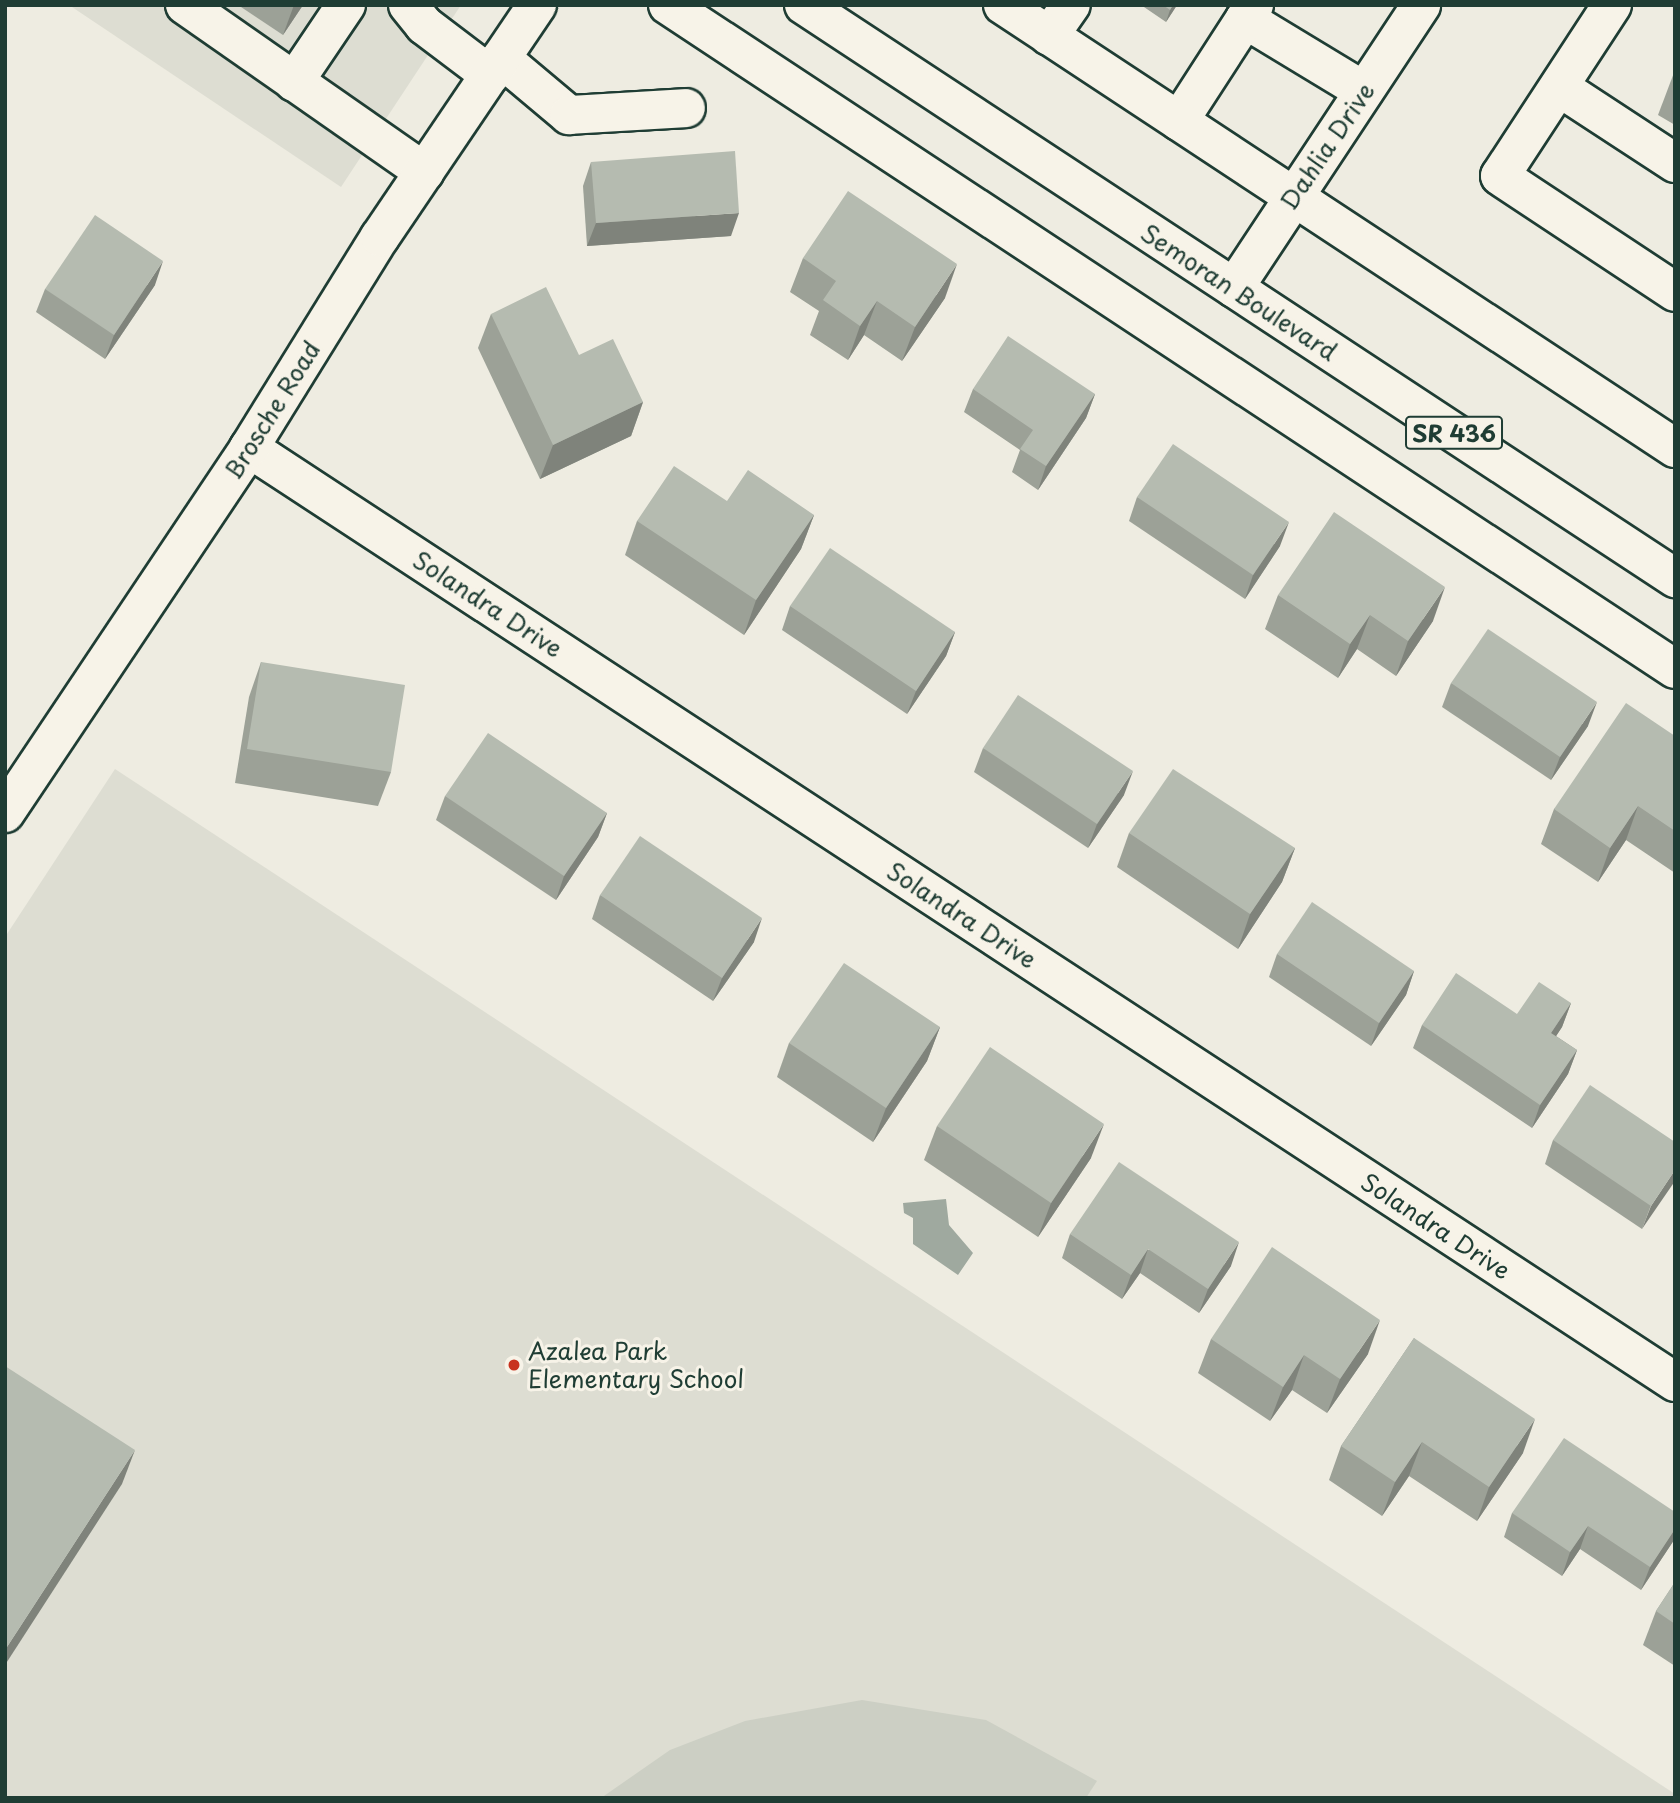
<!DOCTYPE html>
<style>
body{margin:0}
#map{position:relative;width:1680px;height:1803px;overflow:hidden;background:#eeece1;font-family:"Playpen Sans",sans-serif}
div>[style]{position:absolute}
.built>*{inset:0;background:#ddddd2}
.green>*{inset:0;background:#cccfc4}
.water>*{inset:0;background:#9fa99f}
.roads{filter:drop-shadow(2px 0 #1f3d34) drop-shadow(-2px 0 #1f3d34) drop-shadow(0 2px #1f3d34) drop-shadow(0 -2px #1f3d34)}
.minor>*{height:38px;margin:-19px;padding:0 19px;transform-origin:19px;border-radius:19px;background:#f7f3e8}
.major>*{height:38px;margin:-19px;padding:0 19px;transform-origin:19px;border-radius:19px;background:#f7f3e8}
.wall>*{inset:0;background:#9ca197}
.shaded-wall>*{inset:0;background:#7f837b}
.building>*{inset:0;background:#b5bbb0}
.dots>*{width:19px;height:19px;translate:-50% -50%;box-sizing:border-box;border:4px solid #f7f3e8;border-radius:50%}
span{translate:-50% -50%;white-space:nowrap;text-align:center;line-height:1.15;-webkit-text-stroke:6px #f7f3e8;paint-order:stroke}
.shield-label span{padding:2px 5px;background:#f7f3e8;border:2px solid;border-radius:5px;-webkit-text-stroke-width:0}
.shield-label{font-size:23px;color:#1f3d34;font-weight:700}
.street-label{font-size:24px;color:#1f3d34}
.poi-label{font-size:24px;color:#1f3d34}
.left{translate:0 -50%;text-align:left}
.frame{position:absolute;inset:0;border:7px solid #1f3d34;pointer-events:none}
</style>
<div id="map">
<div class="built">
<div style="clip-path:polygon(69px 5px,461px 5px,341px 187px)"></div>
<div style="clip-path:polygon(115px 769px,1675px 1794px,1675px 1798px,5px 1798px,5px 937px)"></div>
</div>
<div class="green">
<div style="clip-path:polygon(862px 1700px,986px 1720px,1097px 1781px,1086px 1798px,601px 1798px,670px 1750px,745px 1721px)"></div>
</div>
<div class="water">
<div style="clip-path:polygon(946px 1199px,949px 1225px,973px 1253px,958px 1275px,913px 1244px,913px 1218px,904px 1213px,903px 1203px)"></div>
</div>
<div class="roads">
<div class="minor">
<div style="left:185px;top:5px;width:292px;rotate:34.9deg"></div>
<div style="left:408px;top:5px;width:26px;rotate:51deg"></div>
<div style="left:424px;top:25px;width:83px;rotate:37.1deg"></div>
<div style="left:668px;top:5px;width:1206px;rotate:33.4deg"></div>
<div style="left:1254px;top:5px;width:17px;rotate:123deg"></div>
<div style="left:1245px;top:19px;width:139px;rotate:31.2deg"></div>
<div style="left:1612px;top:5px;width:204px;rotate:123.2deg"></div>
<div style="left:1500px;top:176px;width:210px;rotate:33.5deg"></div>
<div style="left:1049px;top:36px;width:38px;rotate:-55deg"></div>
<div style="left:501px;top:58px;width:89px;rotate:40deg"></div>
<div style="left:569px;top:115px;width:117px;rotate:-3.4deg"></div>
<div style="left:294px;top:82px;width:93px;rotate:-56deg"></div>
<div style="left:1559px;top:87px;width:139px;rotate:33.2deg"></div>
<div style="left:1179px;top:121px;width:121px;rotate:-57.1deg"></div>
<div style="left:1234px;top:288px;width:339px;rotate:-56.5deg"></div>
<div style="left:249px;top:448px;width:1705px;rotate:33.22deg"></div>
<div style="left:5px;top:813px;width:439px;rotate:-56.2deg"></div>
<div style="left:249px;top:448px;width:248px;rotate:-58.2deg"></div>
<div style="left:380px;top:237px;width:280px;rotate:-55.9deg"></div>
</div>
<div class="major">
<div style="left:804px;top:5px;width:1043px;rotate:33.34deg"></div>
<div style="left:1003px;top:5px;width:805px;rotate:33.39deg"></div>
</div>
</div>
<div class="wall">
<div style="clip-path:polygon(238px 5px,303px 5px,283px 35px)"></div>
<div style="clip-path:polygon(1141px 5px,1177px 5px,1166px 22px)"></div>
<div style="clip-path:polygon(1675px 70px,1675px 125px,1658px 115px)"></div>
<div style="clip-path:polygon(591px 162px,731px 236px,587px 246px,583px 186px)"></div>
<div style="clip-path:polygon(803px 258px,945px 298px,902px 361px,864px 335px,848px 360px,810px 335px,819px 311px,790px 292px)"></div>
<div style="clip-path:polygon(155px 285px,105px 359px,36px 312px,45px 289px)"></div>
<div style="clip-path:polygon(491px 314px,643px 402px,631px 436px,540px 479px,478px 348px)"></div>
<div style="clip-path:polygon(973px 389px,1095px 394px,1086px 418px,1038px 490px,1012px 472px,1020px 450px,964px 412px)"></div>
<div style="clip-path:polygon(1137px 497px,1280px 546px,1245px 599px,1129px 521px)"></div>
<div style="clip-path:polygon(727px 501px,814px 515px,801px 549px,744px 635px,625px 555px,637px 521px)"></div>
<div style="clip-path:polygon(1278px 595px,1433px 621px,1396px 676px,1357px 649px,1338px 678px,1265px 629px)"></div>
<div style="clip-path:polygon(790px 606px,955px 632px,946px 656px,907px 714px,782px 630px)"></div>
<div style="clip-path:polygon(261px 662px,391px 772px,378px 806px,235px 783px,249px 697px)"></div>
<div style="clip-path:polygon(1451px 683px,1588px 726px,1551px 780px,1442px 707px)"></div>
<div style="clip-path:polygon(1675px 736px,1675px 873px,1626px 840px,1598px 882px,1541px 844px,1554px 809px)"></div>
<div style="clip-path:polygon(983px 748px,1124px 795px,1088px 848px,974px 772px)"></div>
<div style="clip-path:polygon(445px 796px,607px 813px,598px 837px,556px 900px,436px 820px)"></div>
<div style="clip-path:polygon(1129px 833px,1295px 848px,1282px 882px,1238px 949px,1117px 867px)"></div>
<div style="clip-path:polygon(600px 895px,754px 942px,713px 1001px,592px 919px)"></div>
<div style="clip-path:polygon(1277px 954px,1414px 971px,1406px 995px,1371px 1046px,1269px 977px)"></div>
<div style="clip-path:polygon(1571px 1003px,1562px 1027px,1556px 1036px,1577px 1050px,1568px 1074px,1532px 1128px,1413px 1048px,1422px 1025px,1517px 1014px)"></div>
<div style="clip-path:polygon(940px 1027px,927px 1061px,873px 1142px,777px 1077px,789px 1043px)"></div>
<div style="clip-path:polygon(937px 1126px,1091px 1158px,1038px 1237px,924px 1160px)"></div>
<div style="clip-path:polygon(1553px 1140px,1675px 1142px,1642px 1229px,1545px 1164px)"></div>
<div style="clip-path:polygon(1070px 1234px,1231px 1266px,1199px 1313px,1140px 1273px,1122px 1299px,1062px 1258px)"></div>
<div style="clip-path:polygon(1414px 1338px,1523px 1453px,1477px 1521px,1409px 1476px,1382px 1516px,1329px 1480px,1341px 1446px)"></div>
<div style="clip-path:polygon(1211px 1339px,1368px 1354px,1327px 1413px,1292px 1390px,1270px 1421px,1198px 1373px)"></div>
<div style="clip-path:polygon(1675px 1512px,1674px 1540px,1641px 1590px,1580px 1549px,1562px 1576px,1504px 1537px,1512px 1513px)"></div>
<div style="clip-path:polygon(1675px 1582px,1675px 1666px,1643px 1645px,1656px 1611px)"></div>
</div>
<div class="shaded-wall">
<div style="clip-path:polygon(294px 5px,303px 5px,283px 35px)"></div>
<div style="clip-path:polygon(1173px 5px,1177px 5px,1166px 22px,1170px 10px)"></div>
<div style="clip-path:polygon(739px 213px,731px 236px,587px 246px,596px 223px)"></div>
<div style="clip-path:polygon(163px 261px,155px 285px,105px 359px,114px 335px)"></div>
<div style="clip-path:polygon(957px 264px,945px 298px,902px 361px,915px 327px)"></div>
<div style="clip-path:polygon(877px 301px,864px 335px,848px 360px,860px 326px)"></div>
<div style="clip-path:polygon(1095px 394px,1086px 418px,1038px 490px,1046px 466px)"></div>
<div style="clip-path:polygon(643px 402px,631px 436px,540px 479px,553px 445px)"></div>
<div style="clip-path:polygon(814px 515px,801px 549px,744px 635px,756px 600px)"></div>
<div style="clip-path:polygon(1289px 522px,1280px 546px,1245px 599px,1253px 575px)"></div>
<div style="clip-path:polygon(1445px 587px,1433px 621px,1396px 676px,1408px 641px)"></div>
<div style="clip-path:polygon(1370px 615px,1357px 649px,1338px 678px,1350px 644px)"></div>
<div style="clip-path:polygon(955px 632px,946px 656px,907px 714px,916px 691px)"></div>
<div style="clip-path:polygon(1597px 702px,1588px 726px,1551px 780px,1560px 757px)"></div>
<div style="clip-path:polygon(1133px 771px,1124px 795px,1088px 848px,1097px 824px)"></div>
<div style="clip-path:polygon(1638px 806px,1626px 840px,1598px 882px,1610px 848px)"></div>
<div style="clip-path:polygon(607px 813px,598px 837px,556px 900px,564px 876px)"></div>
<div style="clip-path:polygon(1295px 848px,1282px 882px,1238px 949px,1250px 914px)"></div>
<div style="clip-path:polygon(762px 918px,754px 942px,713px 1001px,722px 978px)"></div>
<div style="clip-path:polygon(1414px 971px,1406px 995px,1371px 1046px,1379px 1023px)"></div>
<div style="clip-path:polygon(1571px 1003px,1562px 1027px,1543px 1056px,1551px 1033px)"></div>
<div style="clip-path:polygon(940px 1027px,927px 1061px,873px 1142px,886px 1108px)"></div>
<div style="clip-path:polygon(1577px 1050px,1568px 1074px,1532px 1128px,1540px 1105px)"></div>
<div style="clip-path:polygon(1104px 1124px,1091px 1158px,1038px 1237px,1051px 1203px)"></div>
<div style="clip-path:polygon(1675px 1170px,1675px 1181px,1642px 1229px,1651px 1206px)"></div>
<div style="clip-path:polygon(1239px 1242px,1231px 1266px,1199px 1313px,1208px 1289px)"></div>
<div style="clip-path:polygon(1148px 1249px,1140px 1273px,1122px 1299px,1131px 1275px)"></div>
<div style="clip-path:polygon(1380px 1320px,1368px 1354px,1327px 1413px,1340px 1379px)"></div>
<div style="clip-path:polygon(1304px 1355px,1292px 1390px,1270px 1421px,1283px 1387px)"></div>
<div style="clip-path:polygon(1535px 1419px,1523px 1453px,1477px 1521px,1489px 1487px)"></div>
<div style="clip-path:polygon(1422px 1442px,1409px 1476px,1382px 1516px,1395px 1482px)"></div>
<div style="clip-path:polygon(135px 1450px,122px 1484px,5px 1665px,5px 1650px)"></div>
<div style="clip-path:polygon(1588px 1526px,1580px 1549px,1562px 1576px,1570px 1552px)"></div>
<div style="clip-path:polygon(1675px 1529px,1674px 1540px,1641px 1590px,1650px 1567px)"></div>
</div>
<div class="building">
<div style="clip-path:polygon(1163px 5px,1173px 5px,1170px 10px)"></div>
<div style="clip-path:polygon(735px 151px,739px 213px,596px 223px,591px 162px)"></div>
<div style="clip-path:polygon(848px 191px,957px 264px,915px 327px,877px 301px,860px 326px,823px 300px,836px 281px,803px 258px)"></div>
<div style="clip-path:polygon(95px 215px,163px 261px,114px 335px,45px 289px)"></div>
<div style="clip-path:polygon(546px 287px,579px 355px,613px 339px,643px 402px,553px 445px,491px 314px)"></div>
<div style="clip-path:polygon(1008px 336px,1095px 394px,1046px 466px,1020px 449px,1033px 430px,973px 389px)"></div>
<div style="clip-path:polygon(1173px 444px,1289px 522px,1253px 575px,1137px 497px)"></div>
<div style="clip-path:polygon(674px 466px,727px 501px,748px 470px,814px 515px,756px 600px,637px 521px)"></div>
<div style="clip-path:polygon(1334px 512px,1445px 587px,1408px 641px,1370px 615px,1350px 644px,1278px 595px)"></div>
<div style="clip-path:polygon(830px 548px,955px 632px,916px 691px,790px 606px)"></div>
<div style="clip-path:polygon(1488px 629px,1597px 702px,1560px 757px,1451px 683px)"></div>
<div style="clip-path:polygon(261px 662px,405px 685px,391px 772px,247px 749px)"></div>
<div style="clip-path:polygon(1018px 695px,1133px 771px,1097px 824px,983px 748px)"></div>
<div style="clip-path:polygon(1626px 703px,1675px 736px,1675px 831px,1638px 806px,1610px 848px,1554px 809px)"></div>
<div style="clip-path:polygon(488px 733px,607px 813px,564px 876px,445px 796px)"></div>
<div style="clip-path:polygon(1173px 769px,1295px 848px,1250px 914px,1129px 833px)"></div>
<div style="clip-path:polygon(640px 836px,762px 918px,722px 978px,600px 895px)"></div>
<div style="clip-path:polygon(1312px 902px,1414px 971px,1379px 1023px,1277px 954px)"></div>
<div style="clip-path:polygon(844px 963px,940px 1027px,886px 1108px,789px 1043px)"></div>
<div style="clip-path:polygon(1456px 973px,1517px 1014px,1539px 982px,1571px 1003px,1551px 1033px,1577px 1050px,1540px 1105px,1422px 1025px)"></div>
<div style="clip-path:polygon(990px 1047px,1104px 1124px,1051px 1203px,937px 1126px)"></div>
<div style="clip-path:polygon(1590px 1085px,1675px 1142px,1675px 1170px,1651px 1206px,1553px 1140px)"></div>
<div style="clip-path:polygon(1119px 1162px,1239px 1242px,1208px 1289px,1148px 1249px,1131px 1275px,1070px 1234px)"></div>
<div style="clip-path:polygon(1272px 1247px,1380px 1320px,1340px 1379px,1304px 1355px,1283px 1387px,1211px 1339px)"></div>
<div style="clip-path:polygon(1414px 1338px,1535px 1419px,1489px 1487px,1422px 1442px,1395px 1482px,1341px 1446px)"></div>
<div style="clip-path:polygon(5px 1366px,135px 1450px,5px 1650px)"></div>
<div style="clip-path:polygon(1564px 1438px,1675px 1512px,1675px 1529px,1650px 1567px,1588px 1526px,1570px 1552px,1512px 1513px)"></div>
<div style="clip-path:polygon(1675px 1582px,1675px 1624px,1656px 1611px)"></div>
</div>
<div class="dots">
<div style="left:514px;top:1365px;background:#c8321e"></div>
</div>
<div class="shield-label">
<span style="left:1454px;top:433px">SR 436</span>
</div>
<div class="street-label">
<span style="left:1327px;top:146px;rotate:-56deg">Dahlia Drive</span>
<span style="left:1239px;top:292px;rotate:33deg">Semoran Boulevard</span>
<span style="left:272px;top:410px;rotate:-58deg">Brosche Road</span>
<span style="left:488px;top:604px;rotate:33deg">Solandra Drive</span>
<span style="left:962px;top:915px;rotate:33deg">Solandra Drive</span>
<span style="left:1436px;top:1226px;rotate:33deg">Solandra Drive</span>
</div>
<div class="poi-label">
<span class="left" style="left:528px;top:1365px">Azalea Park<br>Elementary School</span>
</div>
<div class="frame"></div>
</div>
